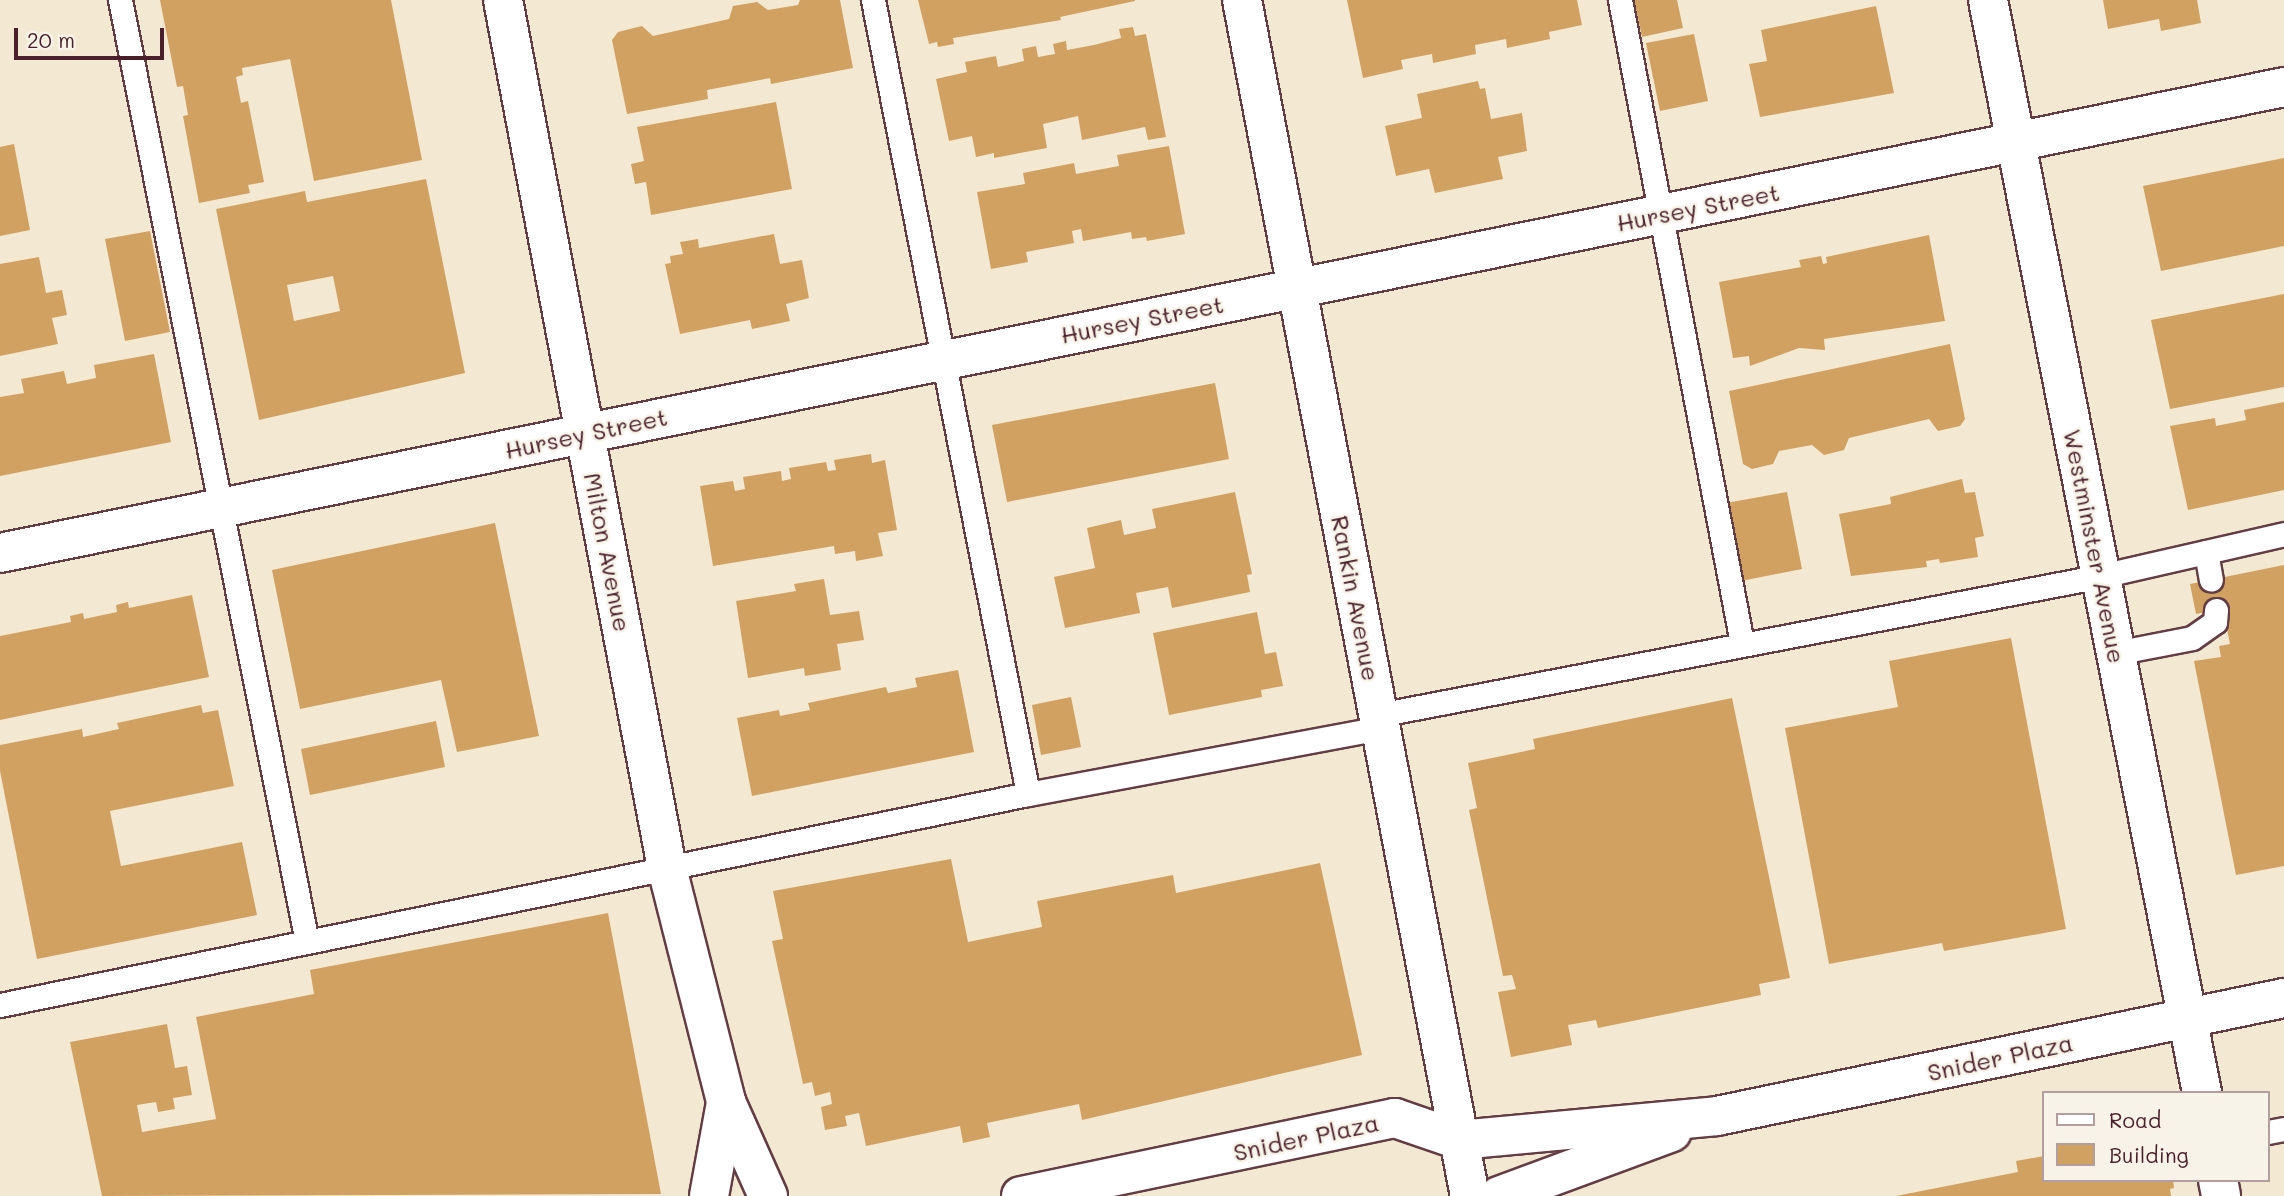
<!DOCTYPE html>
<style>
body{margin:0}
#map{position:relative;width:2284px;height:1196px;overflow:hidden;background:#f3e9d3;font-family:Mali,sans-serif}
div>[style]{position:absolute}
.building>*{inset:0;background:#d1a161}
.roads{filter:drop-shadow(2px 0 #633d44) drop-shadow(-2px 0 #633d44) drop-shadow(0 2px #633d44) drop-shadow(0 -2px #633d44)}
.lane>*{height:23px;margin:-11.5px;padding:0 11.5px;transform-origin:11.5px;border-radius:11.5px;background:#fff}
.street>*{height:38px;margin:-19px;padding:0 19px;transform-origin:19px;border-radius:19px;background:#fff}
span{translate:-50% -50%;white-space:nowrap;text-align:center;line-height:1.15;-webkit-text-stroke:5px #f7f3e8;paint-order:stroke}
.street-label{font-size:24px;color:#4a1f2b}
.legend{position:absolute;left:2042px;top:1091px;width:228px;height:91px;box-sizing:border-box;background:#f7f3e8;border:2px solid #b29e9c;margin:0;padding:9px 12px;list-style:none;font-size:21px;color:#4a1f2b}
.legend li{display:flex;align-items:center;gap:14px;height:35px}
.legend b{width:35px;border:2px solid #b29e9c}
.scale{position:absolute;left:14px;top:28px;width:150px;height:32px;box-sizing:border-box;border:4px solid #4a1f2b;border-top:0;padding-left:9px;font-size:21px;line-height:24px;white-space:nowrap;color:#4a1f2b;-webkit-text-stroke:5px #f7f3e8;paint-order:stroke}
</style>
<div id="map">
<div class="building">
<div style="clip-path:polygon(160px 0,391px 0,422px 160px,314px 181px,290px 59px,242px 68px,243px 75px,236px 77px,241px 103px,248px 101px,264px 182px,248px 185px,250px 193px,199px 203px,183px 116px,188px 115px,183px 86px,177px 87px)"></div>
<div style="clip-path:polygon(800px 0,840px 0,853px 68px,771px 84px,770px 78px,707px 90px,708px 99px,627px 114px,612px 40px,618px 32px,642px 26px,653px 36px,729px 19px,733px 6px,757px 2px,768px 10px,798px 5px)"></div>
<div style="clip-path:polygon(918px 0,1135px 0,1135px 1px,1060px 17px,1061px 20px,953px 38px,954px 44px,938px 47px,937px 42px,929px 44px)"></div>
<div style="clip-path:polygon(1347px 0,1577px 0,1582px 25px,1549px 32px,1550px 39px,1507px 48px,1506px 39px,1475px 45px,1476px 54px,1433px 63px,1432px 54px,1401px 60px,1403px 69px,1363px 78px)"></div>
<div style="clip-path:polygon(1634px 0,1677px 0,1683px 28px,1642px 37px)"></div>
<div style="clip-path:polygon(2103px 0,2197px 0,2201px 23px,2161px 31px,2159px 19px,2108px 29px)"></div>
<div style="clip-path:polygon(1876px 6px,1894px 93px,1760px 117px,1749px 64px,1767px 61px,1761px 30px)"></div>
<div style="clip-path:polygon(1133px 27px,1135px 36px,1146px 34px,1166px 137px,1148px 140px,1145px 127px,1082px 140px,1078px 116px,1043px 124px,1047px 148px,994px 158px,994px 153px,976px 157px,972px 136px,949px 141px,936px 79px,967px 72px,965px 62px,996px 56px,998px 67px,1024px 61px,1022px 49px,1036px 46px,1038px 57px,1055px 54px,1053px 44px,1066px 41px,1067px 50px,1094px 45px,1121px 38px,1119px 29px)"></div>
<div style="clip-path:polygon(1694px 34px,1708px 101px,1660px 111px,1646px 43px)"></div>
<div style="clip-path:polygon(1478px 81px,1480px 89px,1485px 88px,1491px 119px,1522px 113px,1527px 151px,1498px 157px,1503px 179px,1435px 193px,1429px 169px,1396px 176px,1385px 126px,1422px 118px,1417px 94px)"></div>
<div style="clip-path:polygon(776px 102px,792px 189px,651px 215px,646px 182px,635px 184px,631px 164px,644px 161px,637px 127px)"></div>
<div style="clip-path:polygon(14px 144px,30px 230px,0 236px,0 147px)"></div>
<div style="clip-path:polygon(1169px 146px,1185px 234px,1147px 241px,1146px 237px,1132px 239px,1131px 232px,1083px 241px,1081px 229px,1072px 231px,1074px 243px,1026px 252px,1028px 262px,991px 269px,977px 192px,1025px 184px,1023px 173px,1074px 163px,1076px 174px,1119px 166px,1117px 155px)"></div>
<div style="clip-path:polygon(2284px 158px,2284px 246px,2161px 271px,2143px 186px)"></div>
<div style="clip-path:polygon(evenodd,426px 179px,465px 373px,259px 420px,216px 209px,305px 191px,307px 202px,426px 179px,333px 276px,340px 311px,294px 321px,287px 285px,333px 276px)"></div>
<div style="clip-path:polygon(150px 231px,170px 332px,125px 341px,105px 239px)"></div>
<div style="clip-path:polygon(774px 234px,780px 264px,802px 260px,809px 298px,786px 304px,790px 321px,752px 329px,750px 320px,680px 334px,665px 264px,671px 263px,670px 256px,683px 254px,680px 242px,698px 239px,699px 248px)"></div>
<div style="clip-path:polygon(1929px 235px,1945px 321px,1824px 339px,1825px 350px,1799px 348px,1750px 366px,1749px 356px,1733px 358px,1719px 282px,1801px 267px,1799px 260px,1821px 256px,1823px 264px,1827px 263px,1826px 257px)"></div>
<div style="clip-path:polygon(39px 257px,46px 293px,62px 290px,67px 315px,52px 318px,58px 344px,0 356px,0 264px)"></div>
<div style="clip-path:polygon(2284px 294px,2284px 387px,2170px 409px,2151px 320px)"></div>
<div style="clip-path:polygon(1950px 344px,1965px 419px,1960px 426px,1938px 431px,1929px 419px,1849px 438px,1844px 450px,1824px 455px,1812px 445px,1779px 451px,1773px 464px,1752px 469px,1743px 464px,1729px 391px)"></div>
<div style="clip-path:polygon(154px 354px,171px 442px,0 476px,0 397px,24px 393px,21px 379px,64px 371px,67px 384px,96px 378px,94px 365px)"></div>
<div style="clip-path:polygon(1215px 383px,1229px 459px,1007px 502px,992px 425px)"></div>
<div style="clip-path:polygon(2284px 402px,2284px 490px,2188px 510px,2170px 426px,2215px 418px,2216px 426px,2246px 420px,2244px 410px)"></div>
<div style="clip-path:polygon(871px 454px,872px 463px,885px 460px,897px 530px,878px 533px,883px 556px,856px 561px,855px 551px,835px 554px,834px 546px,713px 566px,700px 486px,733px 481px,735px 491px,745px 489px,743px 477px,781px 471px,782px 481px,791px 479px,789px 468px,826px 462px,828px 471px,836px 470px,834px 460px)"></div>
<div style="clip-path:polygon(1962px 479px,1965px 493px,1975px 492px,1984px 536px,1975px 538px,1978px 557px,1940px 563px,1939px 559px,1926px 561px,1927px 567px,1851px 576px,1839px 514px,1891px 504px,1890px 497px)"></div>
<div style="clip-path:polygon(1235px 492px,1252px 574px,1247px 575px,1250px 592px,1172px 608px,1168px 587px,1136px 593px,1140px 613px,1065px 628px,1054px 577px,1095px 568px,1087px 528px,1121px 520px,1124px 535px,1156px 528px,1152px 509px)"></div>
<div style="clip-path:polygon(1787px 492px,1802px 569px,1741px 581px,1726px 503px)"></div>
<div style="clip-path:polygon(495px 523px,539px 736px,457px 752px,441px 680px,300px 709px,272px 570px)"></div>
<div style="clip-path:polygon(2284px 565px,2284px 866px,2236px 875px,2194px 661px,2221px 657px,2219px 646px,2230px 644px,2223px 609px,2196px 614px,2190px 584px)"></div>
<div style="clip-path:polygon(824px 579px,830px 615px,859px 611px,864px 640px,837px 644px,841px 670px,805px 676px,804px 668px,748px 678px,736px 601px,796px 591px,794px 584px)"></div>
<div style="clip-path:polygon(192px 595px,209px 677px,0 720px,0 636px,71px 622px,70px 616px,83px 613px,84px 619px,117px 612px,116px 605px,128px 602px,129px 608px)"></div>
<div style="clip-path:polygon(1257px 612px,1265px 654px,1276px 652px,1283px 686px,1261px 690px,1262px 697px,1169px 715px,1153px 633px)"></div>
<div style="clip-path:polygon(2011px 638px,2066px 929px,1944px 951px,1942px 943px,1829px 964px,1785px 728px,1898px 707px,1889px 661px)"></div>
<div style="clip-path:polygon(958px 670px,974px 752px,752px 796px,737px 718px,779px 710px,780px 716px,810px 710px,808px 703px,886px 687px,888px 693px,917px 687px,915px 678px)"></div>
<div style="clip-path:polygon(1071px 697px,1081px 747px,1041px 755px,1032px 705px)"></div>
<div style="clip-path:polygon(1732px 698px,1790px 978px,1759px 984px,1761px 995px,1598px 1028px,1596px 1020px,1568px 1025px,1572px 1045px,1511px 1057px,1498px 992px,1516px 989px,1512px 975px,1503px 976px,1469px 810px,1477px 808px,1468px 763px,1535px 749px,1533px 739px)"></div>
<div style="clip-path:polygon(201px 705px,203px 713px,218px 710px,234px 786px,110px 811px,121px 866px,242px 842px,257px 915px,37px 959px,0 771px,0 745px,82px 729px,83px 737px,119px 729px,117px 723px)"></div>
<div style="clip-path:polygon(436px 721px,445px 767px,310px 795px,301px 749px)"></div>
<div style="clip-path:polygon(951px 859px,968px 942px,1042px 927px,1037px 901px,1173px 875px,1176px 893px,1320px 863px,1362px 1055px,1082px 1120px,1079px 1104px,987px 1123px,990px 1137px,963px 1143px,960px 1126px,866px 1146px,859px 1113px,845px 1116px,847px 1126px,825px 1130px,821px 1107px,832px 1104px,830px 1092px,815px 1096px,812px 1082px,803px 1084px,772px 941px,783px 939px,773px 891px)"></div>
<div style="clip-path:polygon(608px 913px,661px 1194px,102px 1196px,70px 1042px,167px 1024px,175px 1068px,187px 1066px,192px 1095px,173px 1098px,175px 1109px,158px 1112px,156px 1102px,137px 1105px,142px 1132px,216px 1119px,196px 1017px,314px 994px,310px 970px)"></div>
<div style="clip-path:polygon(2044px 1156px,2044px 1180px,2173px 1180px,2174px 1188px,2170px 1189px,2171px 1196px,1896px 1196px,2018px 1172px,2016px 1161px)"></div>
</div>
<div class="roads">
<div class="lane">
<div style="left:120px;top:0;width:960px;rotate:78.77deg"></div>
<div style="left:873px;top:0;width:809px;rotate:78.95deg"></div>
<div style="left:1620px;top:0;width:654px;rotate:79.26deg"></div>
<div style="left:2206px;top:552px;width:28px;rotate:80deg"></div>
<div style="left:2115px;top:653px;width:78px;rotate:-11deg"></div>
<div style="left:2192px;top:638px;width:28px;rotate:-35deg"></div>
<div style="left:2215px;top:622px;width:12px;rotate:-85deg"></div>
<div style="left:1378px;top:715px;width:736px;rotate:-10.88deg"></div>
<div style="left:2101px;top:576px;width:188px;rotate:-12.9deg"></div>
<div style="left:0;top:1005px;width:1049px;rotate:-11.6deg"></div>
<div style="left:1028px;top:794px;width:358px;rotate:-10.6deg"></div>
<div style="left:2268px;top:1132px;width:16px;rotate:-11deg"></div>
</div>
<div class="street">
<div style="left:503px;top:0;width:883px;rotate:79.3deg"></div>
<div style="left:667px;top:868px;width:241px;rotate:75.8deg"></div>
<div style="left:726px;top:1102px;width:103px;rotate:65.9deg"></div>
<div style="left:1242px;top:0;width:1218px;rotate:79.21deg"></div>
<div style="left:1988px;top:0;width:1114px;rotate:78.92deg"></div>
<div style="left:0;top:553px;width:2331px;rotate:-11.53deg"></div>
<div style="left:2218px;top:1180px;width:16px;rotate:79deg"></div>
<div style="left:709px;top:1196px;width:96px;rotate:-79.7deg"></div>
<div style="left:1021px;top:1196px;width:382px;rotate:-11.8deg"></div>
<div style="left:1395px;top:1118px;width:68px;rotate:19deg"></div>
<div style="left:1459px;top:1140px;width:259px;rotate:-5.3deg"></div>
<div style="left:1717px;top:1116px;width:579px;rotate:-11.76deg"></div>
<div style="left:1499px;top:1196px;width:184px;rotate:-20.3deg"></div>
</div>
</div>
<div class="street-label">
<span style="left:1698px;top:207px;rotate:-11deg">Hursey Street</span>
<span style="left:1142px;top:319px;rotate:-11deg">Hursey Street</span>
<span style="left:586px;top:433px;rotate:-12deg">Hursey Street</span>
<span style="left:2095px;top:546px;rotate:79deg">Westminster Avenue</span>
<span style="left:608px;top:552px;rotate:79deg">Milton Avenue</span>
<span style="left:1356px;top:598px;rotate:79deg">Rankin Avenue</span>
<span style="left:2000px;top:1057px;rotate:-12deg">Snider Plaza</span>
<span style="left:1306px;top:1137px;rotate:-12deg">Snider Plaza</span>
</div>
<ul class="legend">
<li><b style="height:9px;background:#fff"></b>Road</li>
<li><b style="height:19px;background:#d1a161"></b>Building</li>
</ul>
<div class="scale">20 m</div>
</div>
